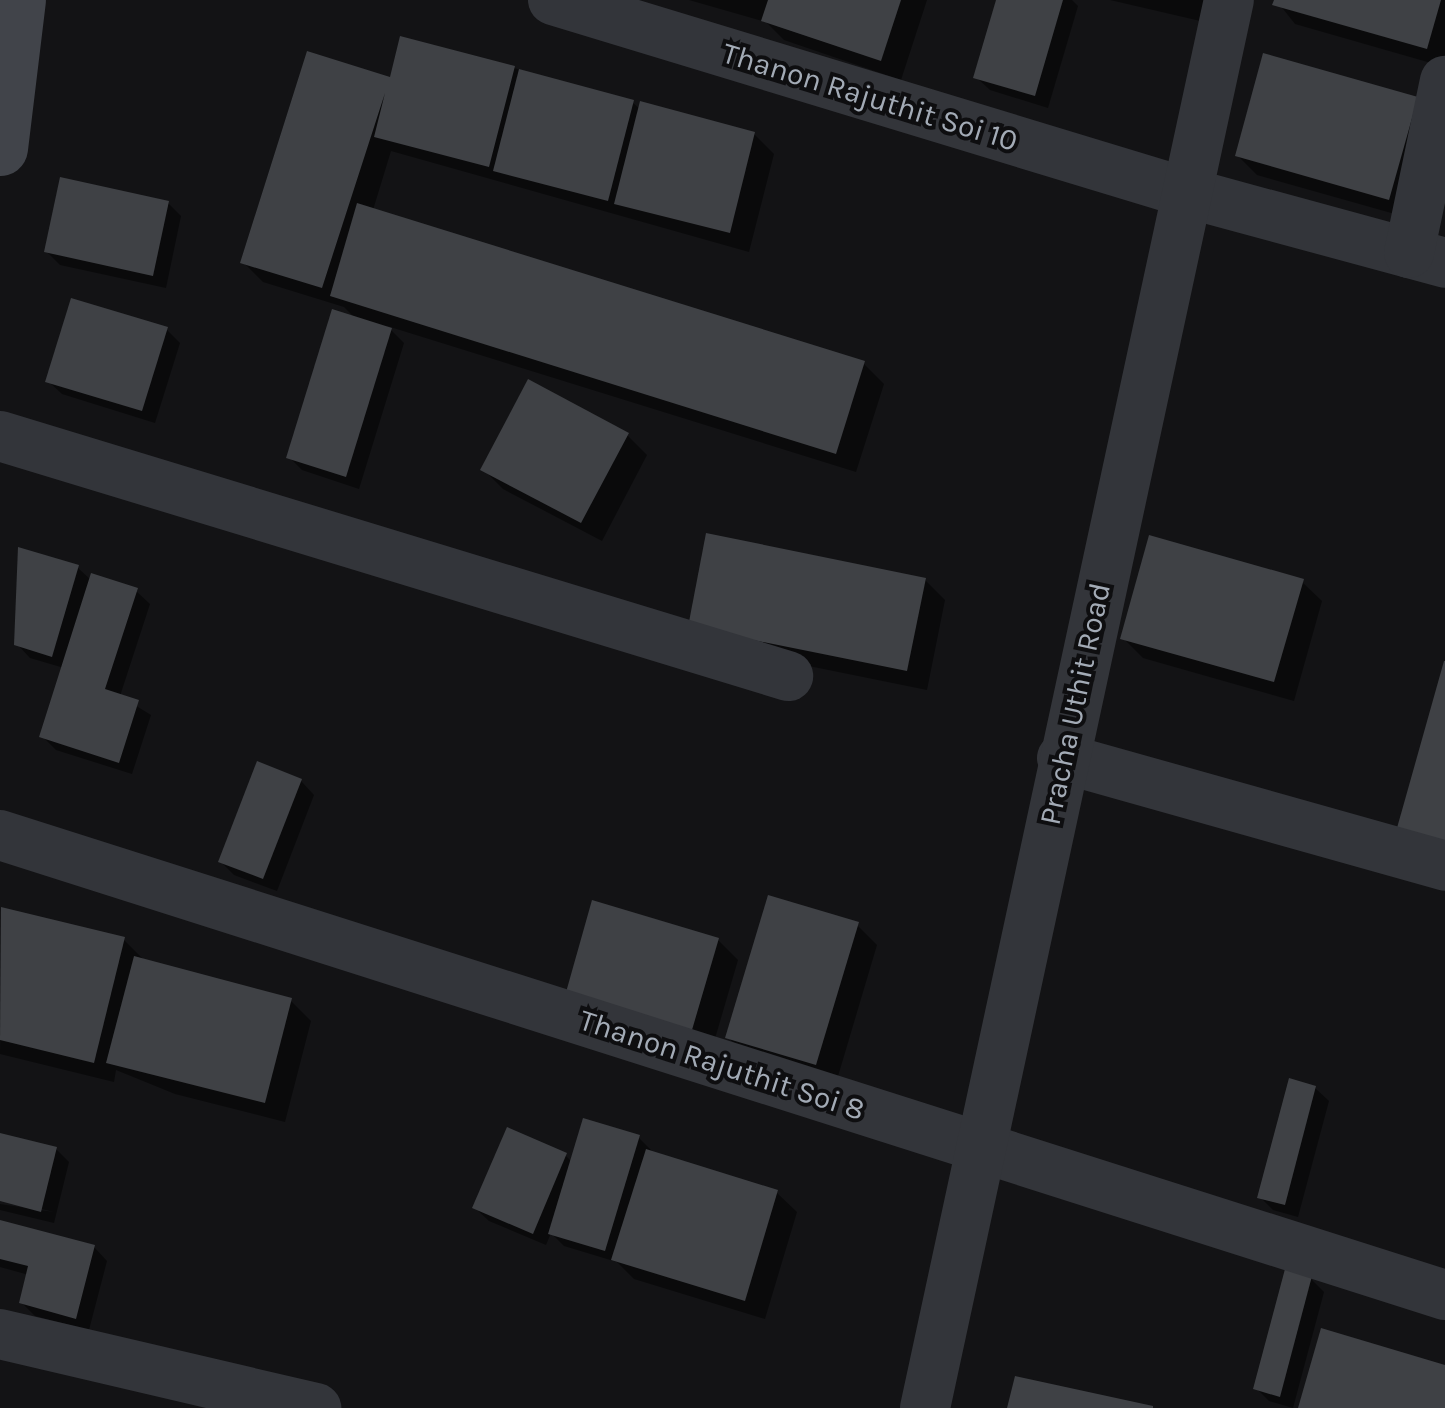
<!DOCTYPE html>
<style>
body{margin:0}
#map{position:relative;width:1445px;height:1408px;overflow:hidden;background:#131315;font-family:Karla,sans-serif}
div>[style]{position:absolute}
.shadow>*{inset:0;background:#0007}
.building>*{inset:0;background:#3f4145}
.street>*{height:50px;margin:-25px;padding:0 25px;transform-origin:25px;border-radius:25px;background:#33353a}
.secondary>*{height:55px;margin:-27.5px;padding:0 27.5px;transform-origin:27.5px;border-radius:27.5px;background:#41444a}
span{translate:-50% -50%;white-space:nowrap;text-align:center;line-height:1.15;-webkit-text-stroke:8px #0e0e10;paint-order:stroke}
.street-label{font-size:30px;color:#a3abb6}
</style>
<div id="map">
<div class="shadow">
<div style="clip-path:polygon(689px 0,927px 0,901px 80px,784px 40px,766px 22px)"></div>
<div style="clip-path:polygon(999px 0,1072px 0,1078px 6px,1048px 108px,990px 90px,976px 77px)"></div>
<div style="clip-path:polygon(1110px 0,1214px 0,1209px 23px)"></div>
<div style="clip-path:polygon(1276px 0,1445px 0,1445px 67px,1295px 24px)"></div>
<div style="clip-path:polygon(514px 68px,632px 102px,641px 110px,754px 134px,774px 154px,749px 252px,391px 151px,373px 210px,864px 364px,884px 384px,856px 472px,387px 326px,404px 343px,359px 489px,302px 470px,289px 457px,356px 319px,344px 307px,263px 282px,243px 262px,391px 80px)"></div>
<div style="clip-path:polygon(1417px 99px,1409px 218px,1257px 175px,1237px 155px)"></div>
<div style="clip-path:polygon(168px 203px,181px 216px,166px 288px,60px 265px,47px 252px)"></div>
<div style="clip-path:polygon(167px 330px,180px 343px,155px 423px,62px 394px,48px 381px)"></div>
<div style="clip-path:polygon(627px 435px,647px 455px,602px 541px,503px 489px,483px 469px)"></div>
<div style="clip-path:polygon(78px 568px,91px 580px,136px 591px,150px 604px,120px 696px,151px 715px,132px 774px,56px 750px,42px 736px,64px 668px,30px 658px,17px 644px)"></div>
<div style="clip-path:polygon(925px 580px,945px 600px,927px 690px,711px 646px)"></div>
<div style="clip-path:polygon(1302px 582px,1322px 601px,1294px 701px,1143px 658px,1123px 638px)"></div>
<div style="clip-path:polygon(301px 781px,314px 795px,277px 891px,234px 875px,221px 862px)"></div>
<div style="clip-path:polygon(3px 910px,123px 939px,143px 959px,291px 1001px,311px 1021px,285px 1122px,175px 1094px,116px 1070px,114px 1082px,0 1054px)"></div>
<div style="clip-path:polygon(857px 925px,877px 945px,836px 1083px,748px 1057px,728px 1037px)"></div>
<div style="clip-path:polygon(718px 940px,738px 960px,707px 1066px,584px 1029px)"></div>
<div style="clip-path:polygon(1315px 1088px,1329px 1101px,1298px 1217px,1273px 1210px,1260px 1197px)"></div>
<div style="clip-path:polygon(0 1135px,56px 1149px,69px 1162px,54px 1223px,0 1210px,0 1204px,54px 1212px,0 1199px)"></div>
<div style="clip-path:polygon(639px 1138px,652px 1151px,777px 1193px,797px 1212px,765px 1319px,634px 1279px,617px 1262px,564px 1246px,551px 1233px,546px 1245px,489px 1221px,475px 1208px,565px 1155px,572px 1162px)"></div>
<div style="clip-path:polygon(0 1223px,94px 1247px,107px 1261px,89px 1330px,35px 1316px,21px 1302px,29px 1275px,0 1267px)"></div>
<div style="clip-path:polygon(1311px 1279px,1324px 1292px,1293px 1408px,1269px 1401px,1256px 1388px)"></div>
</div>
<div class="building">
<div style="clip-path:polygon(768px 0,901px 0,881px 61px,761px 21px)"></div>
<div style="clip-path:polygon(996px 0,1063px 0,1035px 96px,973px 78px)"></div>
<div style="clip-path:polygon(1274px 0,1441px 0,1427px 49px,1272px 5px)"></div>
<div style="clip-path:polygon(400px 36px,515px 66px,489px 167px,374px 137px,385px 93px,322px 288px,240px 263px,307px 51px,390px 77px)"></div>
<div style="clip-path:polygon(1263px 53px,1418px 97px,1389px 200px,1235px 156px)"></div>
<div style="clip-path:polygon(519px 69px,634px 100px,608px 201px,493px 171px)"></div>
<div style="clip-path:polygon(640px 101px,755px 132px,730px 233px,614px 204px)"></div>
<div style="clip-path:polygon(60px 177px,169px 201px,153px 276px,44px 252px)"></div>
<div style="clip-path:polygon(357px 203px,865px 361px,836px 454px,330px 296px)"></div>
<div style="clip-path:polygon(71px 298px,168px 327px,142px 411px,45px 382px)"></div>
<div style="clip-path:polygon(332px 309px,392px 328px,346px 477px,286px 458px)"></div>
<div style="clip-path:polygon(528px 379px,629px 433px,581px 523px,480px 470px)"></div>
<div style="clip-path:polygon(706px 533px,926px 578px,907px 671px,688px 627px)"></div>
<div style="clip-path:polygon(1149px 535px,1304px 579px,1274px 682px,1120px 639px)"></div>
<div style="clip-path:polygon(18px 547px,79px 565px,52px 657px,14px 645px)"></div>
<div style="clip-path:polygon(91px 573px,138px 588px,105px 689px,139px 700px,119px 763px,39px 737px)"></div>
<div style="clip-path:polygon(1444px 661px,1445px 661px,1445px 842px,1397px 828px)"></div>
<div style="clip-path:polygon(257px 761px,302px 779px,263px 879px,218px 862px)"></div>
<div style="clip-path:polygon(768px 895px,859px 922px,816px 1065px,725px 1038px)"></div>
<div style="clip-path:polygon(592px 900px,719px 938px,687px 1047px,561px 1010px)"></div>
<div style="clip-path:polygon(1px 907px,125px 937px,94px 1063px,0 1040px)"></div>
<div style="clip-path:polygon(134px 956px,292px 998px,265px 1103px,106px 1063px)"></div>
<div style="clip-path:polygon(1289px 1078px,1316px 1086px,1285px 1205px,1257px 1198px)"></div>
<div style="clip-path:polygon(583px 1118px,640px 1135px,605px 1251px,548px 1234px)"></div>
<div style="clip-path:polygon(507px 1127px,567px 1153px,533px 1234px,472px 1208px)"></div>
<div style="clip-path:polygon(0 1133px,57px 1147px,41px 1212px,0 1201px)"></div>
<div style="clip-path:polygon(646px 1149px,778px 1190px,745px 1301px,611px 1260px)"></div>
<div style="clip-path:polygon(0 1220px,95px 1245px,76px 1319px,19px 1303px,28px 1266px,0 1259px)"></div>
<div style="clip-path:polygon(1285px 1269px,1312px 1276px,1280px 1397px,1253px 1389px)"></div>
<div style="clip-path:polygon(1321px 1328px,1445px 1365px,1445px 1408px,1298px 1408px)"></div>
<div style="clip-path:polygon(1015px 1376px,1153px 1406px,1153px 1408px,1007px 1408px)"></div>
</div>
<div class="street">
<div style="left:553px;top:0;width:664px;rotate:16.91deg"></div>
<div style="left:1188px;top:193px;width:266px;rotate:15.2deg"></div>
<div style="left:1409px;top:253px;width:176px;rotate:-78.2deg"></div>
<div style="left:0;top:436px;width:824px;rotate:16.94deg"></div>
<div style="left:1062px;top:758px;width:398px;rotate:15.7deg"></div>
<div style="left:0;top:835px;width:1516px;rotate:17.66deg"></div>
<div style="left:0;top:1334px;width:325px;rotate:13.2deg"></div>
<div style="left:925px;top:1408px;width:1440px;rotate:-77.82deg"></div>
</div>
<div class="secondary">
<div style="left:0;top:148px;width:149px;rotate:-83.1deg"></div>
</div>
<div class="street-label">
<span style="left:870px;top:97px;rotate:17deg">Thanon Rajuthit Soi 10</span>
<span style="left:1075px;top:704px;rotate:-78deg">Pracha Uthit Road</span>
<span style="left:722px;top:1065px;rotate:18deg">Thanon Rajuthit Soi 8</span>
</div>
</div>
